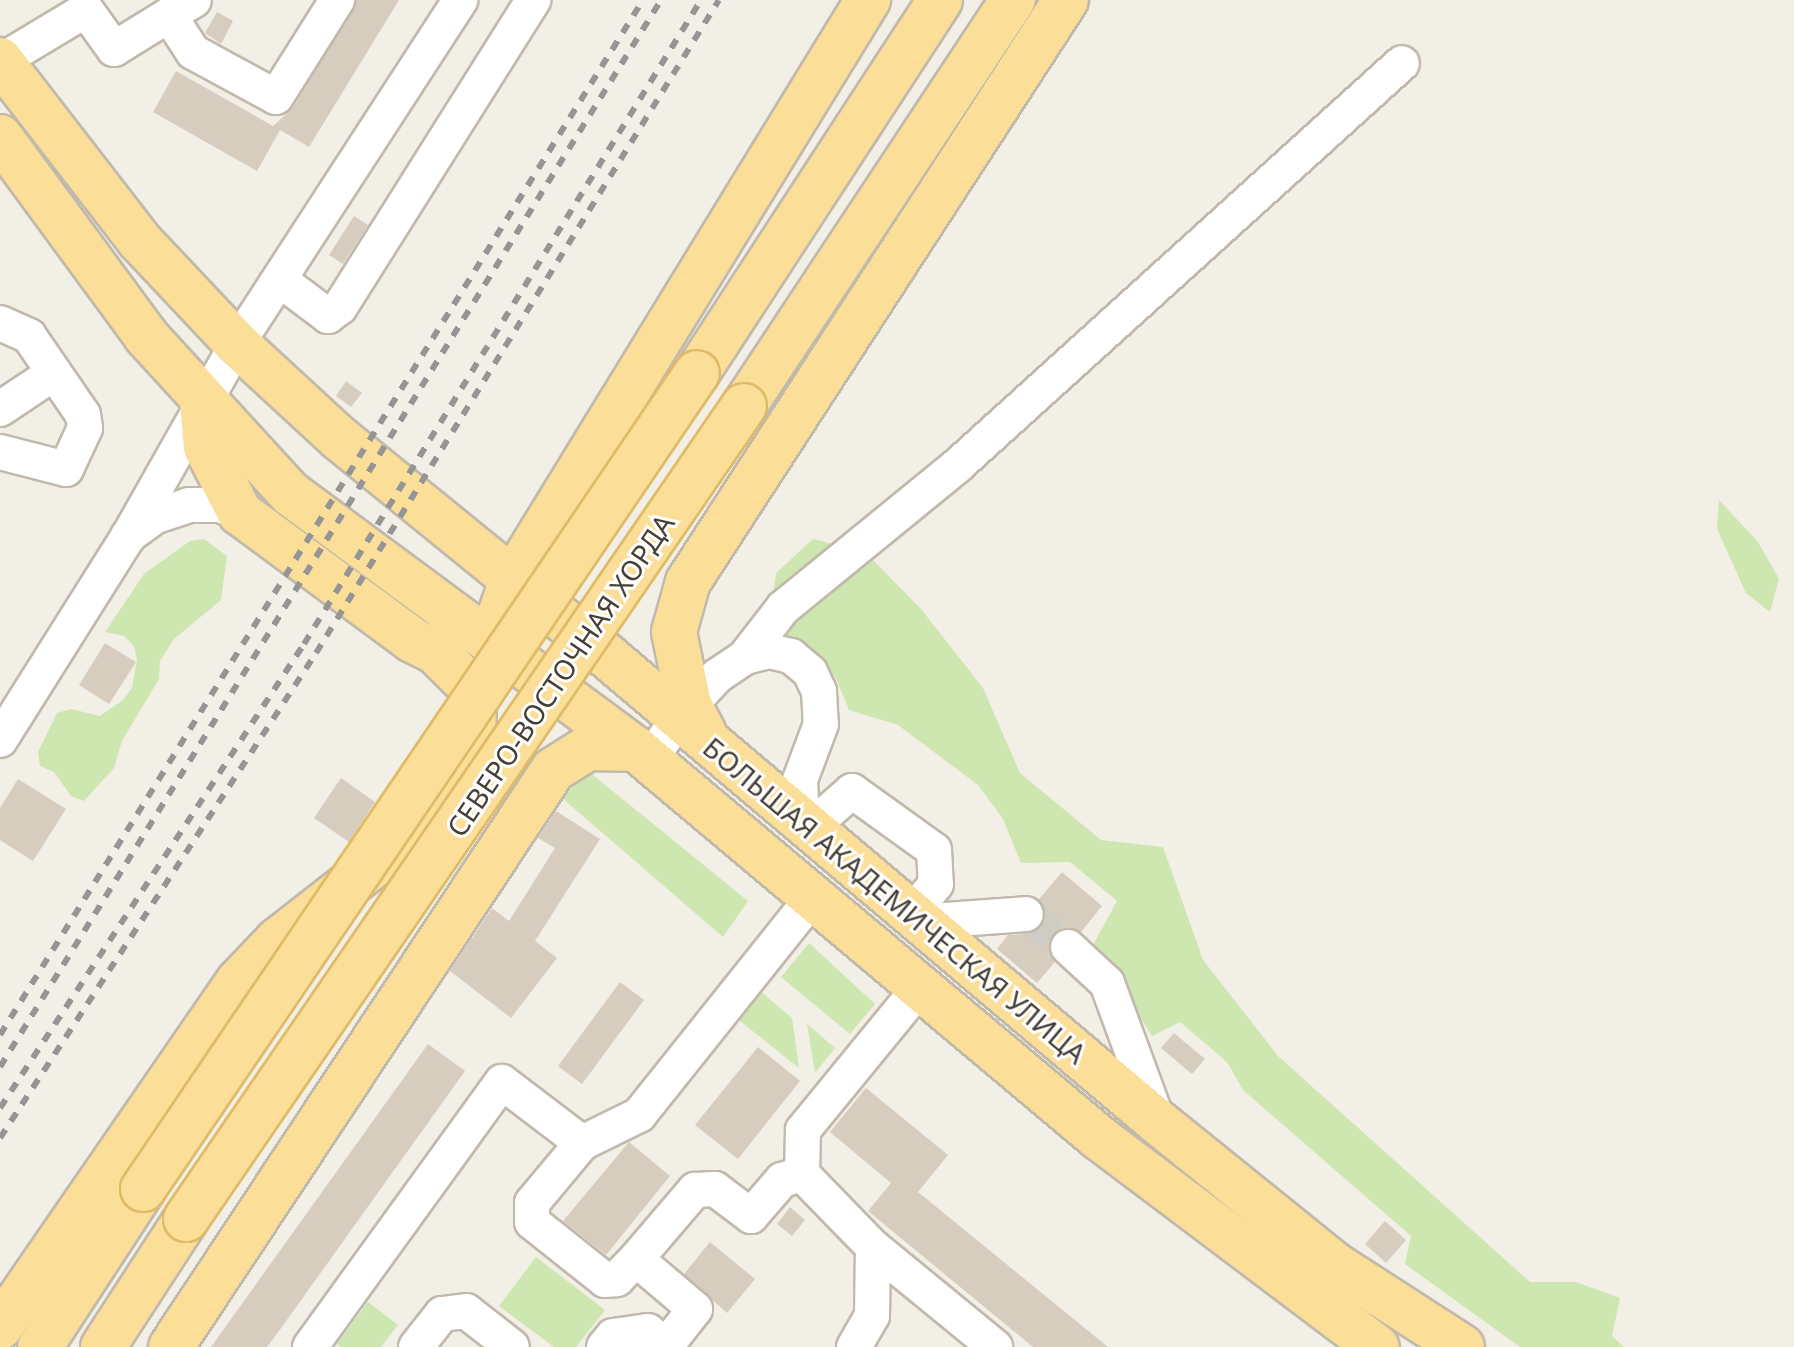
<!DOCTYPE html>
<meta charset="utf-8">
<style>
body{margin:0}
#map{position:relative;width:1794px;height:1347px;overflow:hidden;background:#f2efe6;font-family:"Noto Sans",sans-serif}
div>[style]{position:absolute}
.green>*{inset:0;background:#cee6b0}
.building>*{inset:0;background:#d7cdbf}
.minor-tunnel>*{height:34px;margin-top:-17px;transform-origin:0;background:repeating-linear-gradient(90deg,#cfccc3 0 34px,transparent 0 51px)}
.roads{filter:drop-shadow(2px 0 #c1b9ac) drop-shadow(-2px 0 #c1b9ac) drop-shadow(0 2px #c1b9ac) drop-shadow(0 -2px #c1b9ac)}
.minor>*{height:34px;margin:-17px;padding:0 17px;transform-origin:17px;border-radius:17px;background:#fff}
.major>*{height:44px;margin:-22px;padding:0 22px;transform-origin:22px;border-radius:22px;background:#fbde97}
.rail>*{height:6px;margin-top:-3px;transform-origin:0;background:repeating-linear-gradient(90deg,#959595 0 10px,transparent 0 20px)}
.bridges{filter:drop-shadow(2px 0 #dfbb67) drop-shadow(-2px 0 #dfbb67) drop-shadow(0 2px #dfbb67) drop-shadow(0 -2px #dfbb67)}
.major-bridge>*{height:44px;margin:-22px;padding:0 22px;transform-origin:22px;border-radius:22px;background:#fbde97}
span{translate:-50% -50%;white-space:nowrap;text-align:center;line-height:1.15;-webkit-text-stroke:6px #fff;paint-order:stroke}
.street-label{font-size:28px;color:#453f36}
</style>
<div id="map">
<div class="green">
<div style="clip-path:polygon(1719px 500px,1758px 542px,1779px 579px,1770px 612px,1746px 593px,1717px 529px)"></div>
<div style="clip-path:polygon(204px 539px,227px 556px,221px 600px,174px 639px,160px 661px,159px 679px,122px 741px,114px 768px,84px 801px,71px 796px,54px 772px,40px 766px,38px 752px,57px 713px,71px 709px,100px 716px,123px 700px,132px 688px,137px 660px,134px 646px,124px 636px,105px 632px,144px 574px,190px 541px)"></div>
<div style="clip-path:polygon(813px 539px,865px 552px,921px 609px,983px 688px,1020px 773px,1101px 840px,1163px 847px,1203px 960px,1278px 1056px,1530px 1282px,1576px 1282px,1620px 1298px,1612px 1336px,1624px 1347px,1520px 1347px,1405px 1264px,1411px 1236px,1243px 1090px,1227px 1062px,1180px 1022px,1152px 1036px,1093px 945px,1117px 901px,1070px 862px,1021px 863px,1003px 819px,978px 785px,898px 725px,849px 710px,836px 678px,813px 655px,768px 633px,776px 573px)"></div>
<div style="clip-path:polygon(588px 771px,748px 901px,723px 937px,562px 798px)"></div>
<div style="clip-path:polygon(809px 943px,875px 1004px,850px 1034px,781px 977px)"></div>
<div style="clip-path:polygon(752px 984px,792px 1018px,799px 1068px,730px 1013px)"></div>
<div style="clip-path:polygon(807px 1024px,835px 1048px,815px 1073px)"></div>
<div style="clip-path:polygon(536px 1257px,605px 1310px,576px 1347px,554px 1347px,499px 1306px)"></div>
<div style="clip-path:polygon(368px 1302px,398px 1325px,381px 1347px,340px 1347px,337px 1344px)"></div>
</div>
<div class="building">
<div style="clip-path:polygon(357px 0,399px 0,309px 147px,280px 130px,257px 171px,153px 112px,176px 71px,273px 126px,293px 108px)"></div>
<div style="clip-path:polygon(217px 12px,233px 21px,221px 44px,205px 33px)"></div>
<div style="clip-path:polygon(354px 216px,368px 225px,343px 264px,329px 255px)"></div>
<div style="clip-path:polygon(346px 381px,362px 393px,351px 407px,336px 396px)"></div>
<div style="clip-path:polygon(105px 643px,136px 662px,109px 704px,79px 685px)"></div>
<div style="clip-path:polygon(341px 778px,375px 802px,349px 842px,314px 818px)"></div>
<div style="clip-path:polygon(18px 779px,66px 809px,33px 861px,0 840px,0 808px)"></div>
<div style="clip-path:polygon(556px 811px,600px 839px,535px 941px,557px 958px,511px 1018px,450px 971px,492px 908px,509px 921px,555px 848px,538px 838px)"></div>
<div style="clip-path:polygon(1062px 872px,1102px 906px,1081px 932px,1063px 928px,1053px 934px,1049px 952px,1055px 962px,1037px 983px,997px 949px,1008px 935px,1028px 934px,1044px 923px,1046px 912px,1039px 899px)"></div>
<div style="clip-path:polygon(620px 982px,644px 1000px,582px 1084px,558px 1066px)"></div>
<div style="clip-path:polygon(1174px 1033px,1205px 1059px,1192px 1074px,1161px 1048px)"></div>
<div style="clip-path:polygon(428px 1044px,465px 1071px,279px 1331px,267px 1347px,211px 1347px)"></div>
<div style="clip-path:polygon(758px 1047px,800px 1081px,738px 1159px,695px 1125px)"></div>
<div style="clip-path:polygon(866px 1088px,948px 1155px,918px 1192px,1108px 1347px,1033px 1347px,868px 1211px,891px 1183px,830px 1132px)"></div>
<div style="clip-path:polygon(629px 1142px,670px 1176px,606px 1255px,563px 1221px)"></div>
<div style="clip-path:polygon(790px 1207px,805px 1220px,792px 1236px,777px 1224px)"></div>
<div style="clip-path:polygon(1385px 1221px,1406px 1240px,1386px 1263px,1365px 1244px)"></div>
<div style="clip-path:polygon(710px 1242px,755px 1279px,727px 1313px,684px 1274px)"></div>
</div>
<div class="minor-tunnel">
<div style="left:1026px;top:914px;width:53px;rotate:38.2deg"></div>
</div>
<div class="roads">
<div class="minor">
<div style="left:169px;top:15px;width:29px;rotate:-31deg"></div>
<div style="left:1px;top:61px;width:99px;rotate:-31deg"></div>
<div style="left:86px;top:10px;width:48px;rotate:54.3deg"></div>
<div style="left:114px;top:49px;width:65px;rotate:-31.7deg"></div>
<div style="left:169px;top:15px;width:44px;rotate:57deg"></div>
<div style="left:193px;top:52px;width:94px;rotate:28.5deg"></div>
<div style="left:276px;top:97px;width:115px;rotate:-57.8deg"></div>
<div style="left:280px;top:280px;width:60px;rotate:36.9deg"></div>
<div style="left:328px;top:316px;width:15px;rotate:-37deg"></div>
<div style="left:340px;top:307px;width:363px;rotate:-57.8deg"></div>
<div style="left:0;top:323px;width:32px;rotate:24deg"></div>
<div style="left:29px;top:336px;width:96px;rotate:55.6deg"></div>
<div style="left:83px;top:415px;width:13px;rotate:81deg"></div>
<div style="left:85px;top:428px;width:45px;rotate:114.9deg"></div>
<div style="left:66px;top:469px;width:68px;rotate:-165.6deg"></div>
<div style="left:0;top:409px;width:65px;rotate:-33.7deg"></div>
<div style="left:128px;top:536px;width:34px;rotate:-36deg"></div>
<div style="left:156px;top:516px;width:35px;rotate:-18deg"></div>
<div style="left:189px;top:505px;width:31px"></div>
<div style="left:220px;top:505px;width:22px;rotate:22deg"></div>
<div style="left:745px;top:657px;width:62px;rotate:-52.2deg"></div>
<div style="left:783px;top:608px;width:225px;rotate:-39.2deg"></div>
<div style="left:957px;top:466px;width:600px;rotate:-42.16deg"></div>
<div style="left:0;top:740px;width:240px;rotate:-57.8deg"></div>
<div style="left:128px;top:537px;width:222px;rotate:-60.5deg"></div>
<div style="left:237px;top:344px;width:410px;rotate:-57deg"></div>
<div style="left:650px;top:760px;width:52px;rotate:-56deg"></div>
<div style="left:679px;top:717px;width:56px;rotate:-47.2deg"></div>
<div style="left:717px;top:676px;width:34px;rotate:-34deg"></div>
<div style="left:745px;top:657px;width:25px;rotate:-14deg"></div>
<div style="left:769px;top:651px;width:23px;rotate:13deg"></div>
<div style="left:791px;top:656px;width:25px;rotate:40deg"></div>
<div style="left:810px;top:672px;width:21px;rotate:65deg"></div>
<div style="left:819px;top:691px;width:33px;rotate:87deg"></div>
<div style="left:821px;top:724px;width:60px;rotate:110.6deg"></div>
<div style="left:800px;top:780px;width:42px;rotate:87.3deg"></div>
<div style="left:810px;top:828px;width:56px;rotate:-41.4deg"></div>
<div style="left:852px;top:791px;width:101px;rotate:35.7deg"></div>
<div style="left:934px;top:850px;width:34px;rotate:87deg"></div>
<div style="left:936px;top:884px;width:40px;rotate:130deg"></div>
<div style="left:918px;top:922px;width:108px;rotate:-4.2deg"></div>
<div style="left:1068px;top:947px;width:53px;rotate:42.7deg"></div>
<div style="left:1107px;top:983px;width:145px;rotate:69.8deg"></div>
<div style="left:873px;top:1247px;width:158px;rotate:39.3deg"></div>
<div style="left:636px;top:1259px;width:28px;rotate:134deg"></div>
<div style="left:617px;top:1279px;width:12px;rotate:175deg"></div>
<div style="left:605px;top:1280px;width:93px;rotate:-141.5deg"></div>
<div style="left:532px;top:1222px;width:19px;rotate:-90deg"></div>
<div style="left:532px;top:1203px;width:78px;rotate:-50.2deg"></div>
<div style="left:582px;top:1143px;width:64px;rotate:-26.2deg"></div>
<div style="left:639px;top:1115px;width:280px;rotate:-51.4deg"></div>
<div style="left:666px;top:1346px;width:47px;rotate:-51.9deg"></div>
<div style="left:695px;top:1309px;width:77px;rotate:-139.7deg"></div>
<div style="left:636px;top:1259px;width:91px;rotate:-49.5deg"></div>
<div style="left:695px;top:1190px;width:20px;rotate:-3deg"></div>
<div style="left:715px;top:1189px;width:45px;rotate:36.9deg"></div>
<div style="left:751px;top:1216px;width:48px;rotate:-49.3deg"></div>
<div style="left:782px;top:1180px;width:21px;rotate:-17deg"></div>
<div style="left:310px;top:1347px;width:327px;rotate:-54.1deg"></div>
<div style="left:502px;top:1082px;width:101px;rotate:37.3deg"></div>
<div style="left:416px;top:1347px;width:42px;rotate:-51.8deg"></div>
<div style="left:442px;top:1314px;width:24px;rotate:-7deg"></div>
<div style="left:466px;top:1311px;width:58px;rotate:38deg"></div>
<div style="left:604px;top:1347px;width:14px;rotate:-51deg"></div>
<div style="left:613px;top:1336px;width:35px;rotate:-8deg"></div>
<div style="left:648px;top:1331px;width:25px;rotate:40deg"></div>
<div style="left:854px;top:1347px;width:36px;rotate:-60deg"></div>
<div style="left:872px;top:1316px;width:69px;rotate:-89.2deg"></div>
<div style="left:873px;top:1247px;width:102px;rotate:-134.2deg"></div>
<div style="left:802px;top:1174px;width:44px;rotate:-88.7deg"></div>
<div style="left:803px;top:1130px;width:185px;rotate:-50.7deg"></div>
</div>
<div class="major">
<div style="left:0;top:60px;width:227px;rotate:52.3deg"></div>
<div style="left:139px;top:240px;width:143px;rotate:46.7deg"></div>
<div style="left:237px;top:344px;width:139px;rotate:42.7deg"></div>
<div style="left:339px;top:438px;width:347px;rotate:39.1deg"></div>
<div style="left:608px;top:657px;width:722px;rotate:40.22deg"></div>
<div style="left:1159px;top:1123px;width:226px;rotate:38.9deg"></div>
<div style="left:1335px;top:1265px;width:151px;rotate:32.8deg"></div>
<div style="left:0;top:137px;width:247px;rotate:53.7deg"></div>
<div style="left:146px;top:336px;width:214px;rotate:47.5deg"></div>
<div style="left:291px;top:494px;width:429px;rotate:36.5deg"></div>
<div style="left:636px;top:749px;width:603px;rotate:40.02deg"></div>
<div style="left:1098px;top:1137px;width:349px;rotate:37deg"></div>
<div style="left:697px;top:373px;width:445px;rotate:-56.9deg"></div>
<div style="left:744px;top:406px;width:487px;rotate:-56.5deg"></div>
<div style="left:496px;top:650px;width:21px;rotate:-93deg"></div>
<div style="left:495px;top:629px;width:52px;rotate:-70.9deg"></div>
<div style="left:512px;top:580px;width:681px;rotate:-58.46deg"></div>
<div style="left:704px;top:733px;width:32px;rotate:-118deg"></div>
<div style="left:689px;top:705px;width:75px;rotate:-101.6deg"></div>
<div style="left:674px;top:632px;width:52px;rotate:-74.4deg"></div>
<div style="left:688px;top:582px;width:694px;rotate:-57deg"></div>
<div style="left:0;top:1327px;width:419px;rotate:-55.4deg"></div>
<div style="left:238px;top:982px;width:58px;rotate:-46.4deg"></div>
<div style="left:278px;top:940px;width:174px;rotate:-38deg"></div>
<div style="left:415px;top:833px;width:40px;rotate:-47deg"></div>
<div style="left:442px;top:804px;width:68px;rotate:-62.7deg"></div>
<div style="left:473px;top:744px;width:44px;rotate:-88.7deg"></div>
<div style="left:474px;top:700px;width:17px;rotate:-111deg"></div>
<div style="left:468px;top:684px;width:45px;rotate:-135deg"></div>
<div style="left:436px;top:652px;width:28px;rotate:-153deg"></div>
<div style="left:411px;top:639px;width:212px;rotate:-143.6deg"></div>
<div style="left:240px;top:513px;width:74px;rotate:-117.3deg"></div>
<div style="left:206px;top:447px;width:45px;rotate:-95.1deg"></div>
<div style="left:40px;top:1347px;width:189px;rotate:-56.9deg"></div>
<div style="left:103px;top:1347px;width:153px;rotate:-57deg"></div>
<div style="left:171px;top:1347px;width:692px;rotate:-56.49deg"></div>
<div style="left:553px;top:770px;width:41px;rotate:-32.2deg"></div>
<div style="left:588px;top:748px;width:48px;rotate:1.2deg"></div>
</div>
</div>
<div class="rail">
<div style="left:0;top:1035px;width:1218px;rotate:-58.15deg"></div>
<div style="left:0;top:1067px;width:1255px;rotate:-58.22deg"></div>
<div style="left:0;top:1108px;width:555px;rotate:-56.77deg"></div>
<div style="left:304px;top:644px;width:757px;rotate:-58.35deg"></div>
<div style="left:0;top:1138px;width:579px;rotate:-56.91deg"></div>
<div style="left:316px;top:653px;width:767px;rotate:-58.32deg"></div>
</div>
<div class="bridges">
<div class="major-bridge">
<div style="left:143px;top:1189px;width:986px;rotate:-55.83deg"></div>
<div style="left:186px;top:1219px;width:986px;rotate:-55.54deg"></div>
</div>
</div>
<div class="street-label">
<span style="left:560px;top:675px;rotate:-56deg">СЕВЕРО-ВОСТОЧНАЯ ХОРДА</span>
<span style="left:895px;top:900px;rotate:40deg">БОЛЬШАЯ АКАДЕМИЧЕСКАЯ УЛИЦА</span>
</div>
</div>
